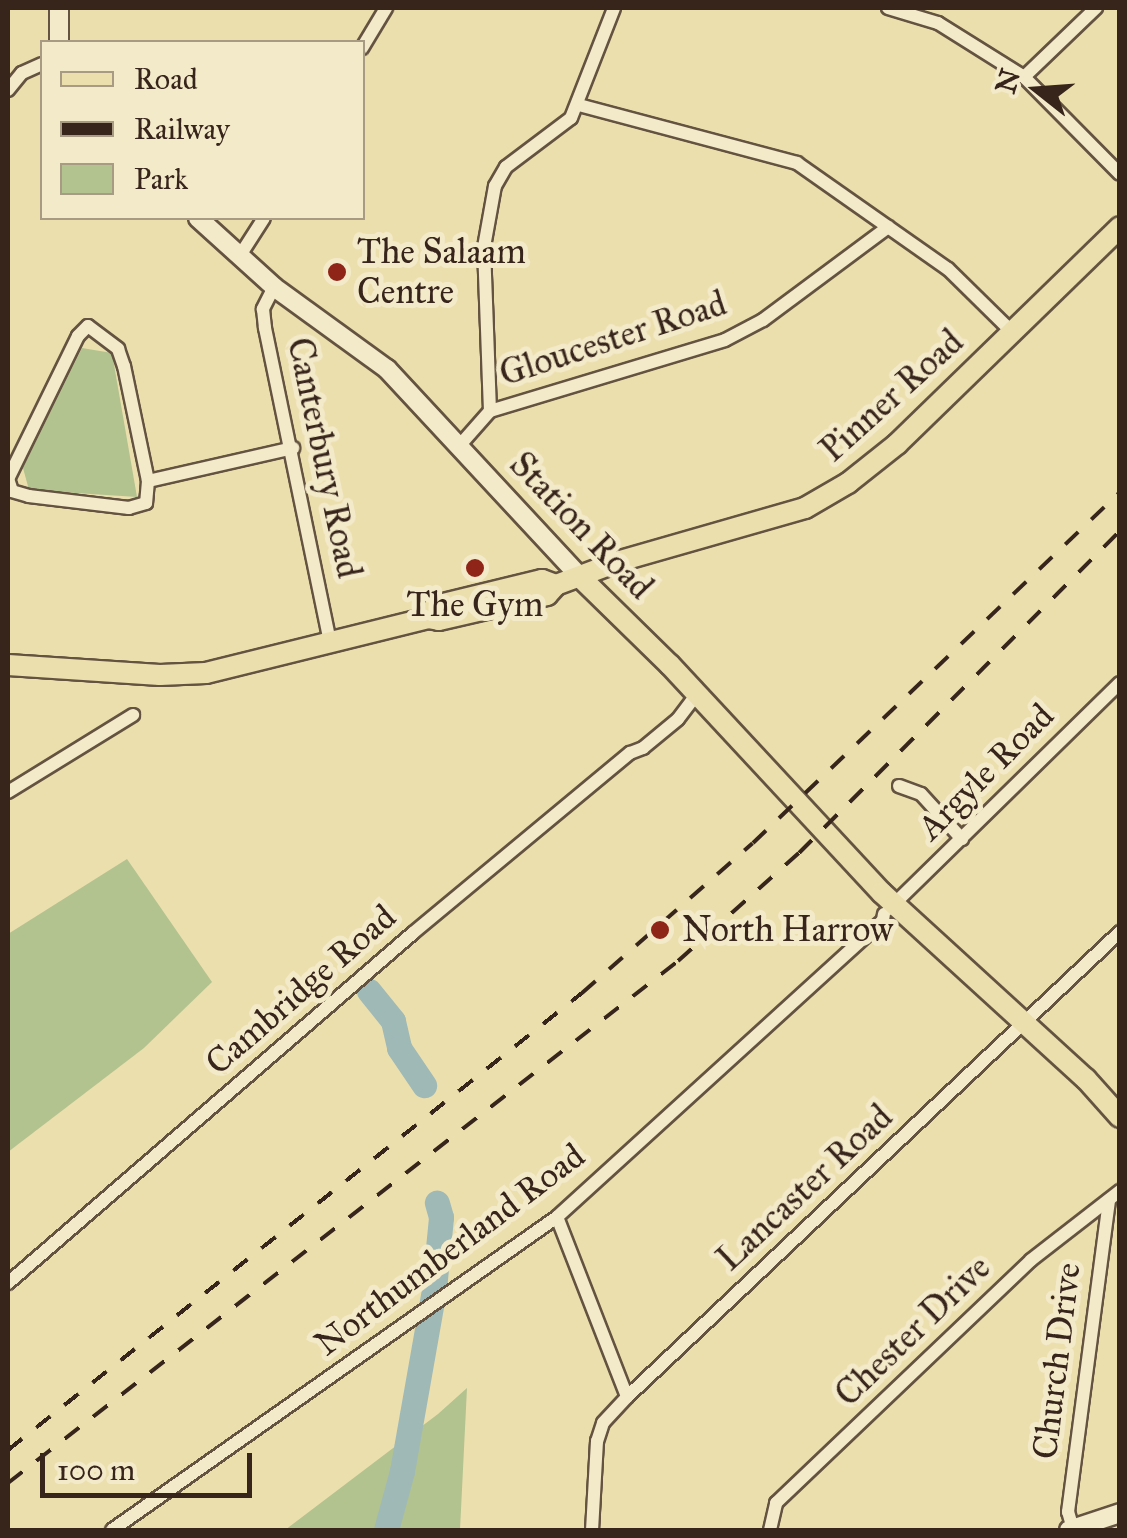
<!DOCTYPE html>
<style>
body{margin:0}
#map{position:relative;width:1127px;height:1538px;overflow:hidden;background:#ecdfae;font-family:"IM FELL Great Primer",serif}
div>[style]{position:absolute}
.green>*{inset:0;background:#b2c38f}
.river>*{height:25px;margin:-12.5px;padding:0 12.5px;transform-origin:12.5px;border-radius:12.5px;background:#9fb9b7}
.roads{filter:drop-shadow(2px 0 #645340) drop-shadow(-2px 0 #645340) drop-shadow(0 2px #645340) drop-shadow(0 -2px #645340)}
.minor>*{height:12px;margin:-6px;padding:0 6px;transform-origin:6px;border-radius:6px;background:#f3eaca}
.tertiary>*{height:18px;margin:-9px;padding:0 9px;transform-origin:9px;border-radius:9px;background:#f3eaca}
.primary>*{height:20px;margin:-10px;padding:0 10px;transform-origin:10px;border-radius:10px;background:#ecdfae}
.rail>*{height:4px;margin-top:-2px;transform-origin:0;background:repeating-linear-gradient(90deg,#37241b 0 18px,transparent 0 36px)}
.dots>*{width:28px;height:28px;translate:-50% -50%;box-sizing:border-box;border:5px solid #f3eaca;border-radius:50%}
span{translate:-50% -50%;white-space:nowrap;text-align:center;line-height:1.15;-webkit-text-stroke:10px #f3eaca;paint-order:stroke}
.poi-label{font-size:35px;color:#37241b}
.left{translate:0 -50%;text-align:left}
.street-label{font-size:35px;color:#37241b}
.frame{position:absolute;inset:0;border:10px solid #37241b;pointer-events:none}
.legend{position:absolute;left:40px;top:40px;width:325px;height:180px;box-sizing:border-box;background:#f3eaca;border:2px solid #a89b84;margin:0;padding:12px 18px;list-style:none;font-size:30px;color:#37241b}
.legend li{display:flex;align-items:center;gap:20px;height:50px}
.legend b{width:50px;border:2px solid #a89b84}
.north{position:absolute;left:987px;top:40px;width:100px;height:100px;-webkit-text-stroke:8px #f3eaca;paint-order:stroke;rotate:287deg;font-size:28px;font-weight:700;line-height:40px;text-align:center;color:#37241b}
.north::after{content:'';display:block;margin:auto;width:35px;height:45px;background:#37241b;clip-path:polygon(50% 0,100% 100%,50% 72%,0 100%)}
.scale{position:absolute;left:40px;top:1453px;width:212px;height:45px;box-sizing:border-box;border:5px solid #37241b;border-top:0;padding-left:12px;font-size:30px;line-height:35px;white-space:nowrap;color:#37241b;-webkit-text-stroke:8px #f3eaca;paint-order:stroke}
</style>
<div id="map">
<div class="green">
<div style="clip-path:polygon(82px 348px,112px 353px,137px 497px,29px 490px,23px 468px)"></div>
<div style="clip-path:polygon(127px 859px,212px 982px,144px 1048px,8px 1152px,8px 934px)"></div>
<div style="clip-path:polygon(467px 1388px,460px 1530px,285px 1530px,438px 1414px)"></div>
</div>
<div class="river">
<div style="left:369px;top:991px;width:38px;rotate:51deg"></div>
<div style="left:393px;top:1021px;width:28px;rotate:77deg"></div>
<div style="left:399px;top:1048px;width:45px;rotate:56deg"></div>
<div style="left:386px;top:1530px;width:61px;rotate:-74.8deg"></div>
<div style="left:402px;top:1471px;width:185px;rotate:-80deg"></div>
<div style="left:434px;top:1289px;width:72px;rotate:-84.4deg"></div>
<div style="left:441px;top:1217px;width:15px;rotate:-106deg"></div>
</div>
<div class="roads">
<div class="minor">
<div style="left:888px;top:8px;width:52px;rotate:16.7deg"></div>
<div style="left:938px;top:23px;width:102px;rotate:32.1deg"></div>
<div style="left:1024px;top:77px;width:136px;rotate:45.3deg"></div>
<div style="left:362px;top:48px;width:47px;rotate:-59deg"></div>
<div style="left:1024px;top:77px;width:100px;rotate:-43.8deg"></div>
<div style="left:8px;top:90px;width:22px;rotate:-51deg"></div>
<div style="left:22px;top:73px;width:22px;rotate:-24deg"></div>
<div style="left:579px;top:105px;width:226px;rotate:14.9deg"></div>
<div style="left:797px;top:163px;width:184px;rotate:35.1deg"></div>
<div style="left:948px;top:269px;width:88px;rotate:44.5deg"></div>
<div style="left:239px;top:257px;width:46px;rotate:-57.3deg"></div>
<div style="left:274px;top:287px;width:25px;rotate:117deg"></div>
<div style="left:263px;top:309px;width:19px;rotate:84deg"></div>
<div style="left:265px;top:328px;width:322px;rotate:78.3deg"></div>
<div style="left:88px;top:326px;width:38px;rotate:37deg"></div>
<div style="left:118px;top:349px;width:18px;rotate:71deg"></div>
<div style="left:124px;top:366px;width:117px;rotate:78.2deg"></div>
<div style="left:148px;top:481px;width:22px;rotate:95deg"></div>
<div style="left:146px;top:503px;width:18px;rotate:164deg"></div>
<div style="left:129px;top:508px;width:101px;rotate:-173.2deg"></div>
<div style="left:29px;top:496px;width:18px;rotate:-164deg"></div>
<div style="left:12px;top:491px;width:13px;rotate:-108deg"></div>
<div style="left:8px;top:479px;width:159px;rotate:-63.9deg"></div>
<div style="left:78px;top:336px;width:14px;rotate:-45deg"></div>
<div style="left:490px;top:411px;width:164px;rotate:-92.1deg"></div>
<div style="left:484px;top:247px;width:62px;rotate:-79.8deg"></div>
<div style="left:495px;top:186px;width:22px;rotate:-60deg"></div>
<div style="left:506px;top:167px;width:81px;rotate:-37deg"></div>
<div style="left:571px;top:118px;width:118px;rotate:-68.6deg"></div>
<div style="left:460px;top:445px;width:45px;rotate:-48.6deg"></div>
<div style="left:490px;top:411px;width:245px;rotate:-16.8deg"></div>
<div style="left:725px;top:340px;width:43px;rotate:-27.8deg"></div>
<div style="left:763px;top:320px;width:156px;rotate:-36.6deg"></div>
<div style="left:148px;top:481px;width:149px;rotate:-12.8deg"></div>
<div style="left:899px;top:786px;width:23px;rotate:20deg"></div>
<div style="left:921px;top:794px;width:61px;rotate:47.7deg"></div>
<div style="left:8px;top:792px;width:147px;rotate:-31.6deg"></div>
<div style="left:889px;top:909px;width:323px;rotate:-44.4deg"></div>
<div style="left:557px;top:1217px;width:193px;rotate:68.7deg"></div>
<div style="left:627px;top:1397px;width:35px;rotate:133deg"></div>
<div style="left:603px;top:1423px;width:19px;rotate:108deg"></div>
<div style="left:597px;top:1441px;width:89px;rotate:93.2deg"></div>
<div style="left:8px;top:1283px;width:535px;rotate:-40.83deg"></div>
<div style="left:413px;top:933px;width:282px;rotate:-39.7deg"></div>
<div style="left:630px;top:753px;width:14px;rotate:-21deg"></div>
<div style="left:643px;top:748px;width:45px;rotate:-39.6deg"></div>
<div style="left:678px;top:719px;width:30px;rotate:-53deg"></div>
<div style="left:627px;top:1397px;width:678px;rotate:-43.33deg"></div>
<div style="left:1073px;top:1529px;width:18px;rotate:-106deg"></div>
<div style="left:1068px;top:1512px;width:315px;rotate:-82.5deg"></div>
<div style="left:112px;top:1530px;width:544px;rotate:-35.12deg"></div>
<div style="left:557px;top:1217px;width:441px;rotate:-42.3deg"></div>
<div style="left:883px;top:920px;width:6px;rotate:-81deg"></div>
<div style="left:770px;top:1530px;width:28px;rotate:-77deg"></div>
<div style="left:776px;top:1503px;width:352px;rotate:-43.6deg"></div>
<div style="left:1031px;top:1260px;width:113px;rotate:-37.8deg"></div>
</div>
<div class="tertiary">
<div style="left:59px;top:8px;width:34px;rotate:90deg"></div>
<div style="left:198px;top:218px;width:103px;rotate:42.2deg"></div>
<div style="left:274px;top:287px;width:140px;rotate:36deg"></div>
<div style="left:387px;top:369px;width:284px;rotate:47.1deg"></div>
<div style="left:1069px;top:1530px;width:54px;rotate:-18.4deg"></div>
</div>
<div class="primary">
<div style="left:580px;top:577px;width:126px;rotate:44.4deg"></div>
<div style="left:670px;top:665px;width:311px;rotate:47.1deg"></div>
<div style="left:882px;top:893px;width:276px;rotate:42.4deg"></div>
<div style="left:1086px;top:1079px;width:51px;rotate:48.2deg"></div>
<div style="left:428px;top:618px;width:14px;rotate:-60deg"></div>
<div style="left:435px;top:606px;width:110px;rotate:-13.7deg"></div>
<div style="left:542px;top:580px;width:15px;rotate:20deg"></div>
<div style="left:8px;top:665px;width:152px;rotate:3.8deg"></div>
<div style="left:160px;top:675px;width:46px;rotate:-2.5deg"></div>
<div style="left:206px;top:673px;width:229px;rotate:-13.9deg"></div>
<div style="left:428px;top:618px;width:11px;rotate:10deg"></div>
<div style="left:439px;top:620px;width:111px;rotate:-13deg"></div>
<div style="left:547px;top:595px;width:13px;rotate:-48deg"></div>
<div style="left:556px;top:585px;width:68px;rotate:-20.6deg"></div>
<div style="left:620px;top:561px;width:192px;rotate:-16deg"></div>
<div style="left:805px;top:508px;width:50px;rotate:-30.2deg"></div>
<div style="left:848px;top:483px;width:63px;rotate:-38.5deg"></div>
<div style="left:897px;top:444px;width:311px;rotate:-44.2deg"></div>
</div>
</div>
<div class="rail">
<div style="left:8px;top:1450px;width:734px;rotate:-38.53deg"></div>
<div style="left:582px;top:993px;width:227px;rotate:-41.3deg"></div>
<div style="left:753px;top:843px;width:508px;rotate:-43.72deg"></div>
<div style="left:8px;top:1483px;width:849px;rotate:-37.92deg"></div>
<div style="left:678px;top:961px;width:162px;rotate:-41.8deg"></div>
<div style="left:799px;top:853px;width:455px;rotate:-45.1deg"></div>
</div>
<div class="dots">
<div style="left:337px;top:272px;background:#8f2418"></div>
<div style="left:475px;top:568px;background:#8f2418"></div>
<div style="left:660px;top:930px;background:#8f2418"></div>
</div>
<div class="poi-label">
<span class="left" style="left:357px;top:272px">The Salaam<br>Centre</span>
<span style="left:475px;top:605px">The Gym</span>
<span class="left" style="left:682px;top:930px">North Harrow</span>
</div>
<div class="street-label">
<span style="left:613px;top:339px;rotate:-18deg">Gloucester Road</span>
<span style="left:892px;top:396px;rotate:-42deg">Pinner Road</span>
<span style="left:324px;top:458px;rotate:78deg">Canterbury Road</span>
<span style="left:581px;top:526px;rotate:46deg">Station Road</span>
<span style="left:986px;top:772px;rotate:-45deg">Argyle Road</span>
<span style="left:301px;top:990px;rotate:-41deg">Cambridge Road</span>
<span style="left:805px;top:1188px;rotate:-43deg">Lancaster Road</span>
<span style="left:450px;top:1250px;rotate:-37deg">Northumberland Road</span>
<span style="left:913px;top:1331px;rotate:-44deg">Chester Drive</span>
<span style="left:1057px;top:1361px;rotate:-83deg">Church Drive</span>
</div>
<div class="frame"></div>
<ul class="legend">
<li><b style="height:12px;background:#ecdfae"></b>Road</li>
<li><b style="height:12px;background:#37241b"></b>Railway</li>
<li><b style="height:28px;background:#b2c38f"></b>Park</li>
</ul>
<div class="north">N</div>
<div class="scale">100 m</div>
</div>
